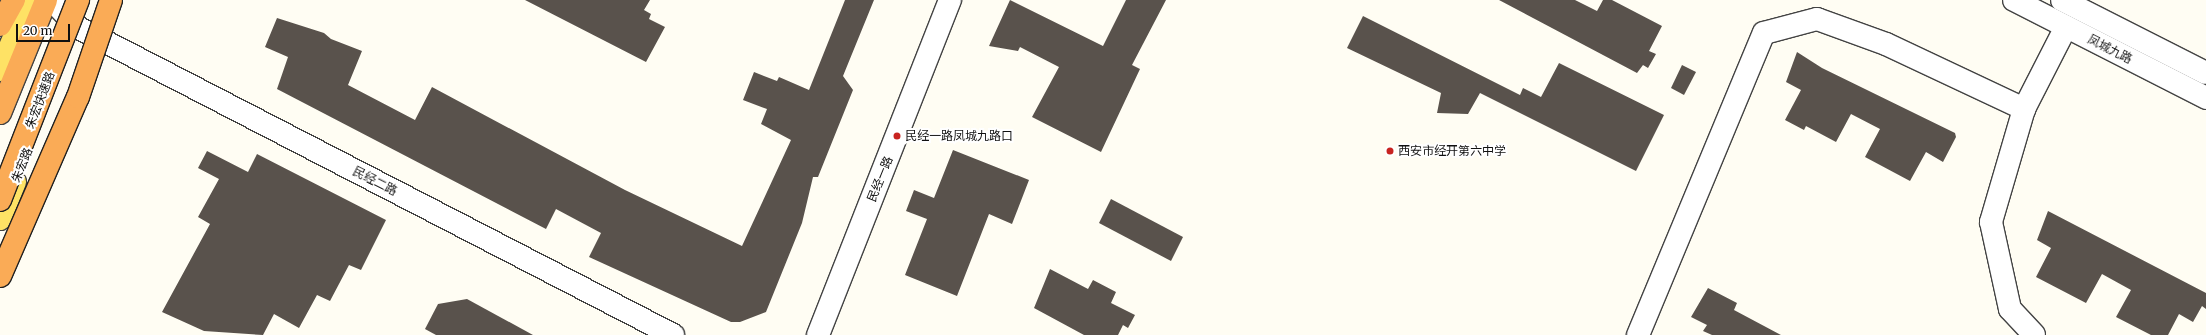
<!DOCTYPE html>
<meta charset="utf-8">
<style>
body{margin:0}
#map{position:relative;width:2206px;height:335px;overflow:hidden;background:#fffdf3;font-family:Merriweather,"Noto Sans SC",serif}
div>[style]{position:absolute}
.building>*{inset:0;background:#59524c}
.roads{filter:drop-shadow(1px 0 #434343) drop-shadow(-1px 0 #434343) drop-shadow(0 1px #434343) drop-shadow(0 -1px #434343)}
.minor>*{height:22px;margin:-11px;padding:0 11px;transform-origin:11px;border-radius:11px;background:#fff}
.major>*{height:22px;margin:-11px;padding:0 11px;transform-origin:11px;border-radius:11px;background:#fee265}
.highway>*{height:22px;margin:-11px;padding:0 11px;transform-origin:11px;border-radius:11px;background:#faab56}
.bridges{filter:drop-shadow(1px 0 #212121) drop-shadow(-1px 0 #212121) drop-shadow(0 1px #212121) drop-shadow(0 -1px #212121)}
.highway-bridge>*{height:22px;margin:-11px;padding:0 11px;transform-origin:11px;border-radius:11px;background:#faab56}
.dots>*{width:11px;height:11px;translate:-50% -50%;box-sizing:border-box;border:2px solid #fff;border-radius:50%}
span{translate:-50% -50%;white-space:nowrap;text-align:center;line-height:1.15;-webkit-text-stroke:4px #fff;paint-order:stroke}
.street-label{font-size:12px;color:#101010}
.poi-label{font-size:12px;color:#101010}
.left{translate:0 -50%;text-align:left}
.scale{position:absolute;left:16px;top:24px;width:54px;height:18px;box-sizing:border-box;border:2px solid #101010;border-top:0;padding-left:5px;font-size:12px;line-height:14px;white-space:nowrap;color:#101010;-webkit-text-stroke:3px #fff;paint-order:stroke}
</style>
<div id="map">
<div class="building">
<div style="clip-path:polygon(525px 0,650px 0,644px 10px,651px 14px,649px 19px,665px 27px,646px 62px)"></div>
<div style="clip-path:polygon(845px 0,874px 0,843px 76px,853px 90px,818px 177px,813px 177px,802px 223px,766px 312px,740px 322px,731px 322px,589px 257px,601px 233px,556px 209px,546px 229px,277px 89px,288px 57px,265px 47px,277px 18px,324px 33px,331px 39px,362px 51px,348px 85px,415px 120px,432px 87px,625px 190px,742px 246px,791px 140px,761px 124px,767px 109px,743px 100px,754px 72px,777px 81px,779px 77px,809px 90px)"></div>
<div style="clip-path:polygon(1010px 0,1103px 46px,1126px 0,1166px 0,1132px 65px,1140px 69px,1101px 152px,1032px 117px,1059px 67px,1020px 47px,1018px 51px,989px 46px)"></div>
<div style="clip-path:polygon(1499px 0,1575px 0,1597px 11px,1603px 0,1612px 0,1662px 26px,1649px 51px,1656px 54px,1648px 68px,1643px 65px,1637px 73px)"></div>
<div style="clip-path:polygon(1363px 16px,1520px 95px,1523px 88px,1541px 97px,1559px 63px,1664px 115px,1636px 171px,1480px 93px,1468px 114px,1437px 113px,1441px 93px,1347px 48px)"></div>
<div style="clip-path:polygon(1797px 52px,1822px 68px,1955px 133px,1956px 137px,1943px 162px,1926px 152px,1910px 181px,1865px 157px,1880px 129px,1851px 114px,1836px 142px,1806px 126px,1804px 130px,1785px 120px,1801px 90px,1786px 82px)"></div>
<div style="clip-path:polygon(1682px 65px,1696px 72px,1684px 95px,1671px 88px)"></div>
<div style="clip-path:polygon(953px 150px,1029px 180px,1012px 224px,989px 214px,957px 296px,905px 275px,927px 219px,906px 211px,914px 190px,934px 198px)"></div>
<div style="clip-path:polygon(207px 151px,248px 172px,257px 154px,386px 220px,361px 270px,349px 265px,330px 301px,317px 295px,299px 328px,274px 314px,263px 335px,204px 331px,162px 312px,210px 224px,198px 217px,219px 179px,198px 168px)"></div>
<div style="clip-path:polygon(1111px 199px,1183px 237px,1171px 261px,1099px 223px)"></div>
<div style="clip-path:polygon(2048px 211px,2206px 293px,2206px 309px,2202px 306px,2193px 322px,2179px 314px,2168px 335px,2151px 335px,2116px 317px,2131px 290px,2102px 274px,2086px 303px,2036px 277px,2051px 248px,2037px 240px)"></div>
<div style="clip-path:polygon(1050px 269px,1088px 289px,1093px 280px,1116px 292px,1111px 303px,1135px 315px,1128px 328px,1123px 325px,1118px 335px,1084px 335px,1034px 308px)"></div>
<div style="clip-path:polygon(1708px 288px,1737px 303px,1734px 310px,1781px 335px,1712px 335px,1703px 331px,1707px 325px,1691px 317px)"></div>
<div style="clip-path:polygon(467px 299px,533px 335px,436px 335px,425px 329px,438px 304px)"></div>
</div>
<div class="roads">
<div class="minor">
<div style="left:52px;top:0;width:37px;rotate:47deg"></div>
<div style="left:77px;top:27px;width:671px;rotate:27.33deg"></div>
<div style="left:2014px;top:0;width:216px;rotate:27deg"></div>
<div style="left:2062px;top:0;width:161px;rotate:26.9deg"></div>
<div style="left:2024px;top:109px;width:118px;rotate:106.3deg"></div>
<div style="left:1991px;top:222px;width:89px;rotate:77.7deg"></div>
<div style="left:2010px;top:309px;width:35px;rotate:47deg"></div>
<div style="left:818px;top:335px;width:360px;rotate:-68.5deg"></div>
<div style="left:1638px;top:335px;width:327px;rotate:-67.4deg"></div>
<div style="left:1764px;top:33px;width:55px;rotate:-14.8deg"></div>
<div style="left:1817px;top:19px;width:73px;rotate:19.9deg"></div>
<div style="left:1886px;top:44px;width:153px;rotate:25.2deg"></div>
<div style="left:2024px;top:109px;width:92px;rotate:-62.9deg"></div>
</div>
<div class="major">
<div style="left:0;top:70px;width:76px;rotate:-66.8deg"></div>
<div style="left:0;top:219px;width:40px;rotate:-68deg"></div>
</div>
<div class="highway">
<div style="left:0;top:25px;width:29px;rotate:-61deg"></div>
<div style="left:0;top:113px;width:122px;rotate:-67.8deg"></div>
</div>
</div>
<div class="bridges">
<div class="highway-bridge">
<div style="left:0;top:200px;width:215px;rotate:-68.7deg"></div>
<div style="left:0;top:276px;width:195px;rotate:-66.5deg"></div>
<div style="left:78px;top:97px;width:102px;rotate:-71.2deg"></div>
</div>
</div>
<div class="dots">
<div style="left:897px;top:136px;background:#c82320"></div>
<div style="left:1390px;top:151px;background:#c82320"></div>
</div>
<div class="street-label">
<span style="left:2110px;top:49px;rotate:27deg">凤城九路</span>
<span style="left:40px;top:100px;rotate:-69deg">朱宏快速路</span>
<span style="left:22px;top:165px;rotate:-68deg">朱宏路</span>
<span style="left:880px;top:179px;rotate:-68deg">民经一路</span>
<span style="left:375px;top:181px;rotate:27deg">民经二路</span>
</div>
<div class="poi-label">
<span class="left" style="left:905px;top:136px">民经一路凤城九路口</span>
<span class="left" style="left:1398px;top:151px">西安市经开第六中学</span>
</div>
<div class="scale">20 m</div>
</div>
